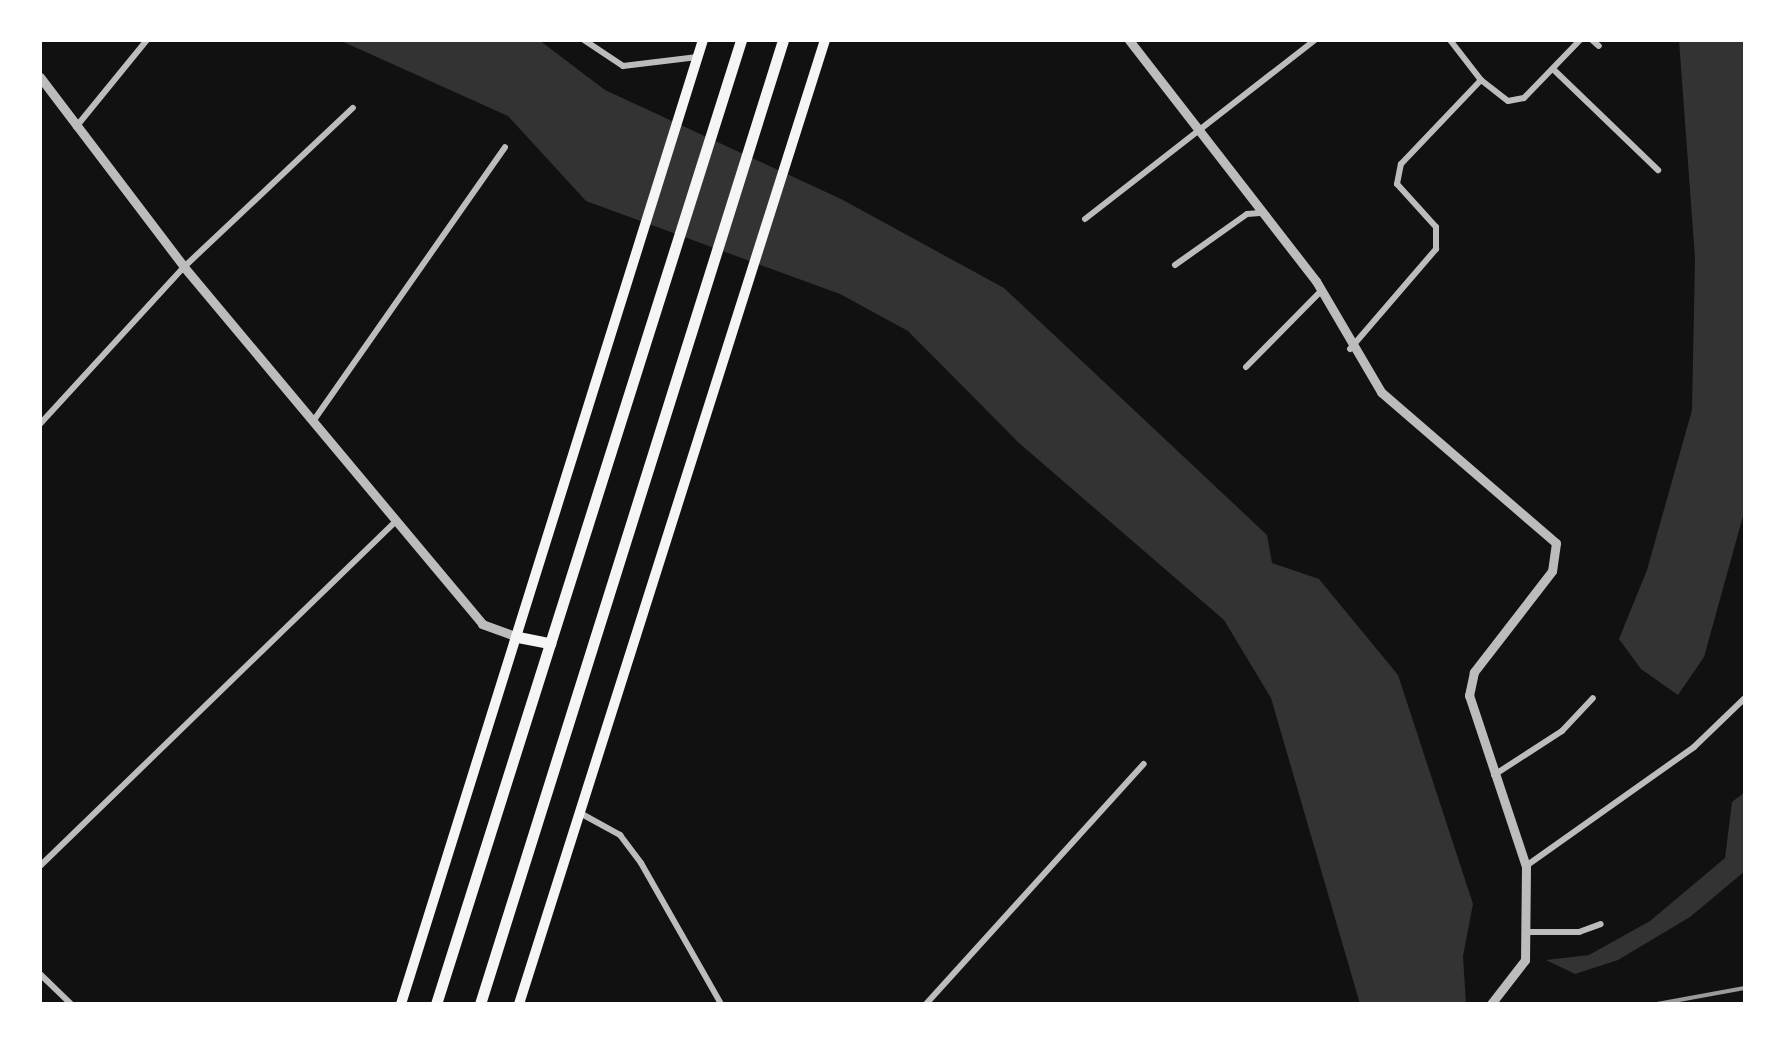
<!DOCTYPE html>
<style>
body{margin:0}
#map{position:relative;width:1785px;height:1044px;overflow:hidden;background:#111;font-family:"Varela Round",sans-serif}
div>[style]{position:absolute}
.water>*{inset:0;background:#333}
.minor>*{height:6px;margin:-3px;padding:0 3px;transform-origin:3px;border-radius:3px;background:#bcbcbc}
.tertiary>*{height:9px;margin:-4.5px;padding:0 4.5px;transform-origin:4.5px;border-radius:4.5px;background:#bcbcbc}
.secondary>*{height:10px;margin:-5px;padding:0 5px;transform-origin:5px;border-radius:5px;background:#f5f5f5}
.primary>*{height:11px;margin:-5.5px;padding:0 5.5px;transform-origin:5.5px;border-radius:5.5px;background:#f5f5f5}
.rail>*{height:4px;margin:-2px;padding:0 2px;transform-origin:2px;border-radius:2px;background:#9a9a9a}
span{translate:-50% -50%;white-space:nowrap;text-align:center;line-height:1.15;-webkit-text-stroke:8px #fff;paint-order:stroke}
.frame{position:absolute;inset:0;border:42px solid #fff;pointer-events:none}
</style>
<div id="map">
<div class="water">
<div style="clip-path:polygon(339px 40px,539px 40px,605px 90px,841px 199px,1004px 288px,1267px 535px,1272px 563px,1319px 579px,1398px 675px,1473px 904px,1463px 956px,1466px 1004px,1360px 1004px,1271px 698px,1224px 620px,1019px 443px,908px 331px,840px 294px,586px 201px,508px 116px)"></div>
<div style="clip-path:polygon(1679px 40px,1744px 40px,1745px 509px,1704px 657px,1678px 695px,1641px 669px,1619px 639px,1647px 570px,1692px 410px,1695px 258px)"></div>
<div style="clip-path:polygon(1745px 792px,1745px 871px,1690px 917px,1618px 960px,1575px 974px,1546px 960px,1589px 955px,1650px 921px,1725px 858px,1732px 802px)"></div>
</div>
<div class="minor">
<div style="left:584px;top:40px;width:47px;rotate:33.7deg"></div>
<div style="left:623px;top:66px;width:75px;rotate:-6.9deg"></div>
<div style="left:1450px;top:40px;width:51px;rotate:52.2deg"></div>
<div style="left:1481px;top:80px;width:34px;rotate:38deg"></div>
<div style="left:1508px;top:101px;width:16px;rotate:-11deg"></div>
<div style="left:1524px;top:98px;width:81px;rotate:-46deg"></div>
<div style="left:1592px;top:40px;width:9px;rotate:41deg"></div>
<div style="left:1553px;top:69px;width:146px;rotate:43.9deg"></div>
<div style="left:76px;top:127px;width:112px;rotate:-50.8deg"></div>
<div style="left:1085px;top:219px;width:291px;rotate:-37.9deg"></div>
<div style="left:1175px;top:265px;width:88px;rotate:-35.3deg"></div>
<div style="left:1247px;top:214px;width:13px;rotate:-4deg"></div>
<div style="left:1350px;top:349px;width:132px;rotate:-49.3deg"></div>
<div style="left:1436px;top:249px;width:22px;rotate:-90deg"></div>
<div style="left:1436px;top:227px;width:58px;rotate:-132.2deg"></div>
<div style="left:1397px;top:184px;width:20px;rotate:-79deg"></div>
<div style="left:1401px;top:164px;width:116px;rotate:-46.4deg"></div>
<div style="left:1246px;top:367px;width:107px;rotate:-45.4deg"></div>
<div style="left:314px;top:420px;width:333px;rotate:-55deg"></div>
<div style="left:40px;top:424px;width:213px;rotate:-47.5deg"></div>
<div style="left:184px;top:267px;width:232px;rotate:-43.3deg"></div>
<div style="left:1494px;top:775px;width:81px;rotate:-32.9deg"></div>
<div style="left:1562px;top:731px;width:45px;rotate:-46.8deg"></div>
<div style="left:580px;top:813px;width:46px;rotate:28.8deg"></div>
<div style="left:620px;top:835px;width:35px;rotate:53deg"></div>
<div style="left:641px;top:863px;width:162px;rotate:60.4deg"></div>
<div style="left:40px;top:866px;width:496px;rotate:-44.1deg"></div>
<div style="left:1526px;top:866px;width:206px;rotate:-35.3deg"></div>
<div style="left:1694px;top:747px;width:71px;rotate:-43.9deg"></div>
<div style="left:1527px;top:932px;width:52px"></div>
<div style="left:1579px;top:932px;width:23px;rotate:-20deg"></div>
<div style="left:40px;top:974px;width:43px;rotate:44.1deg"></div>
<div style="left:926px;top:1004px;width:324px;rotate:-47.8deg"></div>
</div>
<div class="tertiary">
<div style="left:1129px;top:40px;width:305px;rotate:52.2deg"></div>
<div style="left:1316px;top:281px;width:129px;rotate:59.6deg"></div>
<div style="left:1381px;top:392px;width:231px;rotate:40.8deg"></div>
<div style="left:1556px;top:543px;width:28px;rotate:98deg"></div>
<div style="left:1552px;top:571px;width:128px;rotate:127.7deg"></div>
<div style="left:1474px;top:672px;width:24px;rotate:102deg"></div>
<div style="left:1469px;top:695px;width:180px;rotate:71.6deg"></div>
<div style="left:1526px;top:866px;width:94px;rotate:90.6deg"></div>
<div style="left:1525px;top:960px;width:56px;rotate:127.7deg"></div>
<div style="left:40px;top:77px;width:238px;rotate:52.8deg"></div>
<div style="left:184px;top:267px;width:465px;rotate:50.1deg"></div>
<div style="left:482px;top:624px;width:38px;rotate:20deg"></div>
</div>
<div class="secondary">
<div style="left:401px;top:1004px;width:1010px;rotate:-72.61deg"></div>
<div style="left:519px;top:1004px;width:1011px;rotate:-72.39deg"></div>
</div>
<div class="primary">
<div style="left:518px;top:637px;width:33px;rotate:11deg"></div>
<div style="left:436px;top:1004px;width:1011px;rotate:-72.44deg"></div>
<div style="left:480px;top:1004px;width:1010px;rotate:-72.55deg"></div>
</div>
<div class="rail">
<div style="left:1657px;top:1004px;width:89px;rotate:-10.3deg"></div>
</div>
<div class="frame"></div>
</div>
